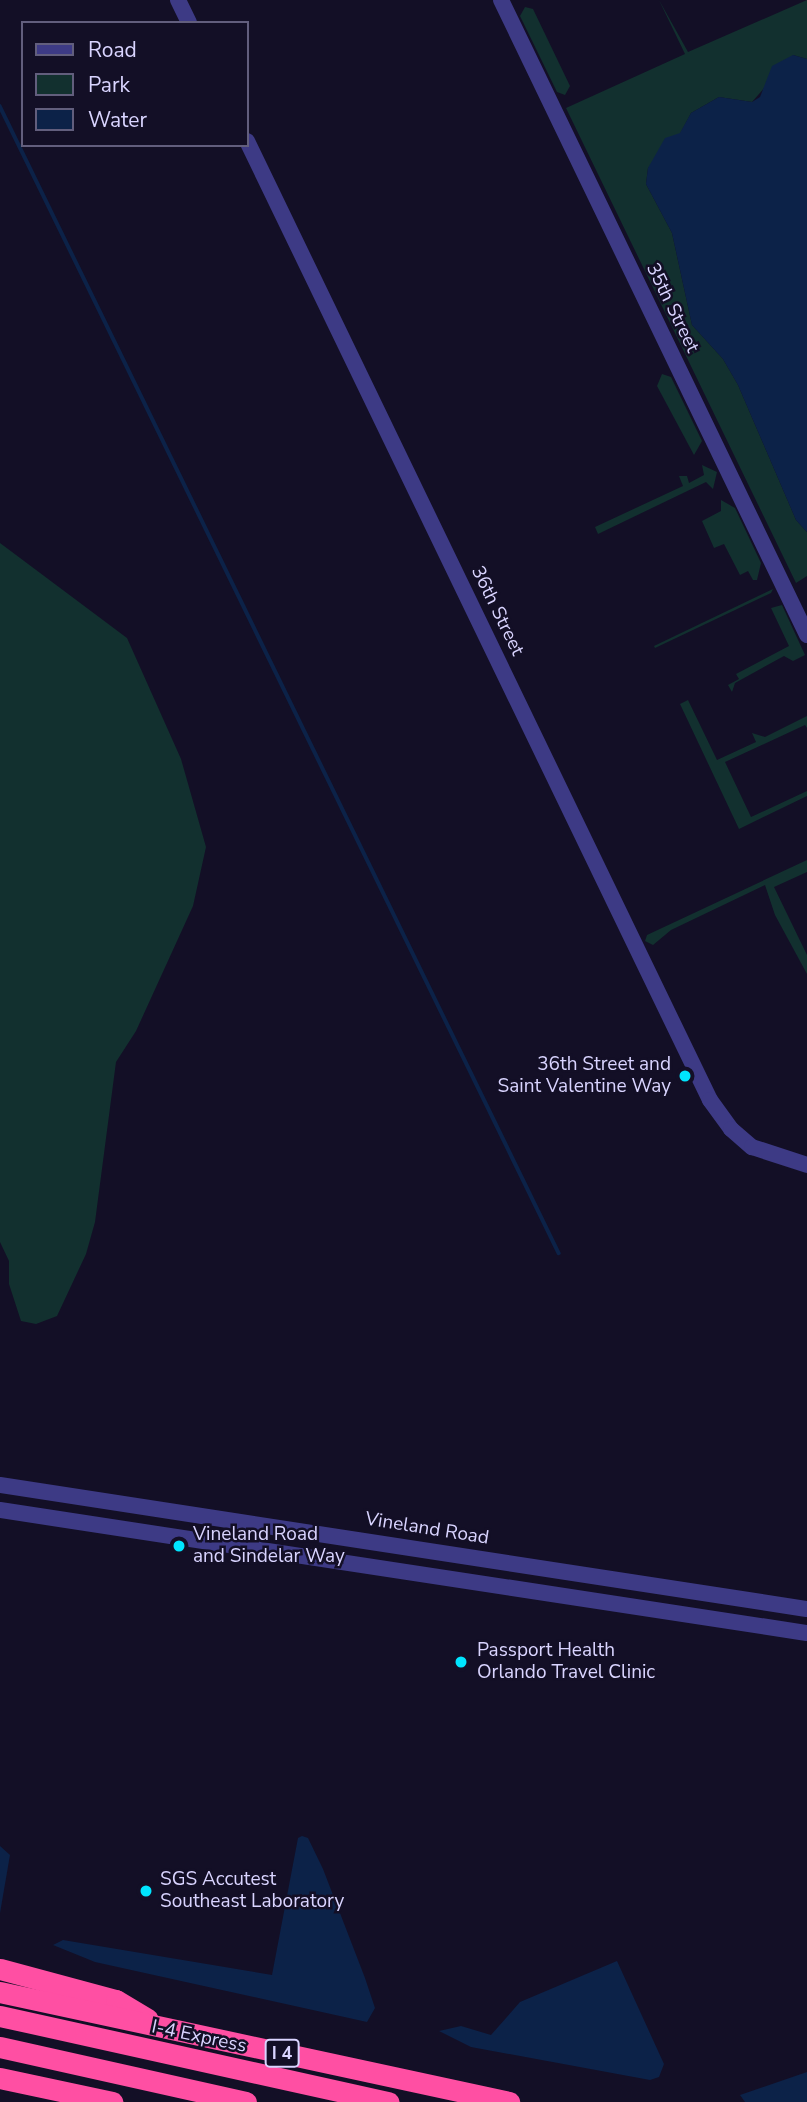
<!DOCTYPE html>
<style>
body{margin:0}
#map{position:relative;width:807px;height:2102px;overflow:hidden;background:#130f26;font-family:"Nunito Sans",sans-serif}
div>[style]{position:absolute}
.green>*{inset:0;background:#12302f}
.water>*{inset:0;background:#0c2248}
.stream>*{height:3.5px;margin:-1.75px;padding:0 1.75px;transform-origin:1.75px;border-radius:1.75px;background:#0c2248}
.minor>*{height:16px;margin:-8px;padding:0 8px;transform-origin:8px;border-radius:8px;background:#3d3a85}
.highway>*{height:21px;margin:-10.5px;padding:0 10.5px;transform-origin:10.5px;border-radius:10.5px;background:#ff4fa3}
.dots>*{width:19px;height:19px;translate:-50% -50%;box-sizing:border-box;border:4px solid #130f26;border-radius:50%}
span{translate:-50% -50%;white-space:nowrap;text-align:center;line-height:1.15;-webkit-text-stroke:5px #130f26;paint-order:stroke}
.shield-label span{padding:2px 5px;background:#130f26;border:2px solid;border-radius:5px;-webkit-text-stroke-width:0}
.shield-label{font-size:18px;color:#d9d4ff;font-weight:700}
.street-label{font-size:19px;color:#d9d4ff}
.poi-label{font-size:19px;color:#d9d4ff}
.right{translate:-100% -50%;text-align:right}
.left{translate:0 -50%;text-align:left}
.legend{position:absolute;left:21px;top:21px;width:228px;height:126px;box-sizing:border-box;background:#130f26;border:2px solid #625e7d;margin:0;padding:9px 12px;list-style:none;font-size:21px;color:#d9d4ff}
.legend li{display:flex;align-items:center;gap:14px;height:35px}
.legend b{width:35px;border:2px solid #625e7d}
</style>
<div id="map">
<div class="green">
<div style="clip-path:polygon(659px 0,688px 52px,807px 0,807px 59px,793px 55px,752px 102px,719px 97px,691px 113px,680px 134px,648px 168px,646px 184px,672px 233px,692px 325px,723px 359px,738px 385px,796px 520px,807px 532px,807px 576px,796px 583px,566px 108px,685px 54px)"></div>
<div style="clip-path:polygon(525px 7px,533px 9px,570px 86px,565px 95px,557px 92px,520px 16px)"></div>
<div style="clip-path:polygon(662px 374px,671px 377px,702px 441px,694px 455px,657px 386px)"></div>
<div style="clip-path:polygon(702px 465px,717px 472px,713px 489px,706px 482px,598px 534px,595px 527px,683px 486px,679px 476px,687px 476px,689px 483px,704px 475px)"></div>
<div style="clip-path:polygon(721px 500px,735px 508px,761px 563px,757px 580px,753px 580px,748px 571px,740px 575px,724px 544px,714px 548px,702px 521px,721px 511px)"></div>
<div style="clip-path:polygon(0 543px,127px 638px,181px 759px,206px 847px,193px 906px,136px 1031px,116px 1062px,95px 1222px,86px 1254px,57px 1316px,36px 1324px,21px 1321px,9px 1284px,9px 1261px,0 1242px)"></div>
<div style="clip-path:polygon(773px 589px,771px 593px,655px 648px,654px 646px)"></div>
<div style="clip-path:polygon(782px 605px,805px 655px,793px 661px,784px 656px,735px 683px,732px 692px,728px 685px,739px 679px,736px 674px,789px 646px,771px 608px)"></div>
<div style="clip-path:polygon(688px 700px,717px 760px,756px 742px,752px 733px,765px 737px,807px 716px,807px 728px,805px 725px,725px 762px,751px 817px,807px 791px,807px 796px,739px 829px,680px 704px)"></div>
<div style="clip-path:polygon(807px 860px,807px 872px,774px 887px,807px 955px,807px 974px,775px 915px,765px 885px,671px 930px,653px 945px,645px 941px,647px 935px)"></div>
</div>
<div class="water">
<div style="clip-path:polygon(793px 55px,807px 59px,807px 532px,796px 520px,738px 385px,723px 359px,692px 325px,672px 233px,646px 184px,648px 168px,665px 138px,680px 133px,691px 113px,719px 97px,752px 102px,760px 97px,772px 66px)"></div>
<div style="clip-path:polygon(302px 1836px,308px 1838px,323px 1869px,365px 1978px,375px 2008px,367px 2022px,95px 1962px,53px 1945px,63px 1940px,272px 1975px,298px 1838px)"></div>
<div style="clip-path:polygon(0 1846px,10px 1855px,0 1913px)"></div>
<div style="clip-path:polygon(617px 1961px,664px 2064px,659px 2077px,650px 2080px,471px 2047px,439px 2031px,461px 2026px,491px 2035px,520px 2002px)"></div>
<div style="clip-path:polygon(807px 2072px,807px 2102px,745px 2102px,740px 2095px)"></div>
</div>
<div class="stream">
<div style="left:0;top:106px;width:1276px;rotate:64.02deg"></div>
</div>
<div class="minor">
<div style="left:178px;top:0;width:25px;rotate:64deg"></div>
<div style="left:501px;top:0;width:705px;rotate:64.27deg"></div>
<div style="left:247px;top:141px;width:1065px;rotate:64.23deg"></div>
<div style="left:710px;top:1100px;width:36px;rotate:54deg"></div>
<div style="left:731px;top:1129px;width:28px;rotate:41deg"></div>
<div style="left:752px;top:1147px;width:58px;rotate:18.1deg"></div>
<div style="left:0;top:1485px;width:816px;rotate:8.74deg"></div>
<div style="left:0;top:1510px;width:816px;rotate:8.67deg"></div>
</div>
<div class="highway">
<div style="left:0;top:1969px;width:120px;rotate:15deg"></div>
<div style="left:116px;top:2000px;width:37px;rotate:31deg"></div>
<div style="left:0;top:1992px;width:521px;rotate:12.19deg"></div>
<div style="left:0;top:2016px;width:398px;rotate:12.5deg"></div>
<div style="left:0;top:2047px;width:252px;rotate:12.6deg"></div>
<div style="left:0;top:2078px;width:115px;rotate:12.1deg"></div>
</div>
<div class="dots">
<div style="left:685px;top:1076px;background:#00e5ff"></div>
<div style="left:179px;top:1546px;background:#00e5ff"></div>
<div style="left:461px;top:1662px;background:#00e5ff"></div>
<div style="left:146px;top:1891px;background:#00e5ff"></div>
</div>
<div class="shield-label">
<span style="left:282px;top:2053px">I 4</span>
</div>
<div class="street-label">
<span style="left:672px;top:308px;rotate:64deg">35th Street</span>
<span style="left:497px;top:611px;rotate:64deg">36th Street</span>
<span style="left:427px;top:1529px;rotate:9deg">Vineland Road</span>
<span style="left:199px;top:2037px;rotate:12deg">I-4 Express</span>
</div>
<div class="poi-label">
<span class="right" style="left:671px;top:1076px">36th Street and<br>Saint Valentine Way</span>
<span class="left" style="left:193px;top:1546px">Vineland Road<br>and Sindelar Way</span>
<span class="left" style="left:477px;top:1662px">Passport Health<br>Orlando Travel Clinic</span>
<span class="left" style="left:160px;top:1891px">SGS Accutest<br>Southeast Laboratory</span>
</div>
<ul class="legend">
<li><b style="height:9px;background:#3d3a85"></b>Road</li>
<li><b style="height:19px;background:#12302f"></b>Park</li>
<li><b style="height:19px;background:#0c2248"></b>Water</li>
</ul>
</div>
